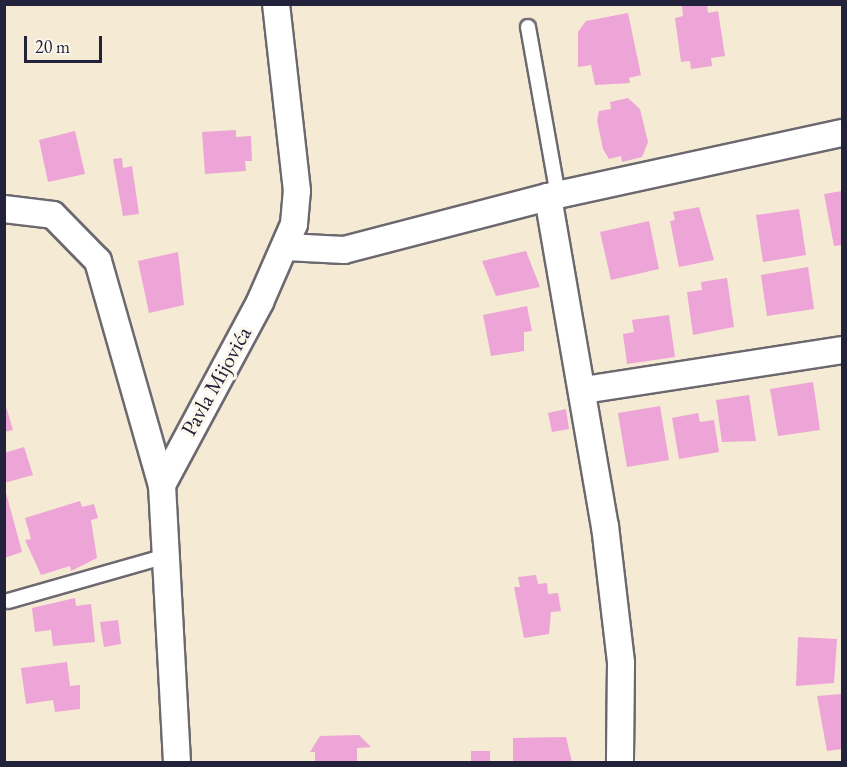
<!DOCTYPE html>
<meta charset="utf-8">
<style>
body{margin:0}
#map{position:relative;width:847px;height:767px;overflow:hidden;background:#f5ead3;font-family:"EB Garamond",serif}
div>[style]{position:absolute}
.building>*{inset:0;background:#eda4d6}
.roads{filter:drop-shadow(2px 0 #6c6870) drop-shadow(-2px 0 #6c6870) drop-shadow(0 2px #6c6870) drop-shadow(0 -2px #6c6870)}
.service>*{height:14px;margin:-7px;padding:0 7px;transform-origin:7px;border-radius:7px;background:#fff}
.minor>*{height:26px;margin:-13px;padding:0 13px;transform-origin:13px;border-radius:13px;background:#fff}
span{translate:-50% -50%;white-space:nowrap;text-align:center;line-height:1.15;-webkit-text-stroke:6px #fbf7ec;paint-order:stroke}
.street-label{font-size:22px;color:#22223b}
.frame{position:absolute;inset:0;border:6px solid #22223b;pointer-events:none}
.scale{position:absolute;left:24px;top:36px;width:78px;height:27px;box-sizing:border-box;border:3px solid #22223b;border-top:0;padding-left:8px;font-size:18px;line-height:21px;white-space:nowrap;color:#22223b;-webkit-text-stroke:4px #fbf7ec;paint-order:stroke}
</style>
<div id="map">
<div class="building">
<div style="clip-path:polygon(707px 4px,708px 13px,718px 11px,725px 56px,711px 58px,712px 66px,691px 69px,690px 61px,681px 62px,675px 18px,683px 16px,682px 6px)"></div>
<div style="clip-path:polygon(628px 13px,641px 75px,629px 78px,630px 83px,595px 85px,591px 65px,578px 67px,578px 32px,586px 21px)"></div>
<div style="clip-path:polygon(628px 98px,640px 109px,648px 142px,642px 157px,622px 162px,621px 156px,609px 159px,603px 149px,597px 120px,599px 111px,611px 109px,610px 102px)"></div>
<div style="clip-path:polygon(236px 130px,236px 137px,251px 136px,252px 161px,245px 161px,246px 171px,205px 174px,202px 132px)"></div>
<div style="clip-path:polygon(75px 131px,85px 174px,48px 182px,39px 140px)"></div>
<div style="clip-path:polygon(122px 158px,123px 168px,132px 166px,139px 214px,123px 216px,113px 159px)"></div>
<div style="clip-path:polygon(842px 191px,842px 245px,834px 246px,824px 194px)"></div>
<div style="clip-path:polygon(699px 207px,714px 260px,679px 267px,670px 221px,675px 220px,673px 212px)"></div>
<div style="clip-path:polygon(799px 209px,806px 255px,763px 262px,756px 215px)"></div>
<div style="clip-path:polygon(649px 221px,659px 269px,611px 280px,600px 232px)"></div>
<div style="clip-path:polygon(526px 251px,540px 287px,496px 296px,482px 261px)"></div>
<div style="clip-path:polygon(178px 252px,184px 305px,149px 313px,138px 261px)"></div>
<div style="clip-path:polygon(808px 267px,814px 309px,767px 316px,761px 275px)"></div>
<div style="clip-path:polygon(727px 278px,734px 327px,693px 335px,687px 292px,702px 290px,701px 282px)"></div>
<div style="clip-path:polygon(527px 306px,532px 331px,524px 332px,524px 351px,491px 356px,483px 315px)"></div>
<div style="clip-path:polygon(669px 315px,675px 357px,627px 364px,623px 334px,634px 332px,632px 320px)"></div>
<div style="clip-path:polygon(813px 382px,820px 430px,778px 436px,770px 389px)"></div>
<div style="clip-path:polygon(749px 395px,756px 441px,722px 442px,716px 400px)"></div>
<div style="clip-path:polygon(4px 400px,13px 430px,4px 432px)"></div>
<div style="clip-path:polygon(660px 406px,669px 460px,627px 467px,618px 413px)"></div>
<div style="clip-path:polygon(566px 409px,569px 429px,552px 432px,548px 413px)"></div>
<div style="clip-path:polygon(698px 413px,700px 422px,714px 420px,719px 452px,679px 459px,672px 418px)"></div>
<div style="clip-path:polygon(24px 447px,33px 475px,4px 483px,4px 453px)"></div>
<div style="clip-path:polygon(5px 489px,22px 552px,4px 558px,4px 490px)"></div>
<div style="clip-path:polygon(80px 501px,82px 507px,94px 504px,98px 518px,91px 520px,97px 558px,71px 571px,70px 566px,41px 575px,25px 540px,31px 539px,25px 518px)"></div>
<div style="clip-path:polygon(536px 575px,538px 584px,547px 583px,548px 594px,558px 593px,561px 611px,551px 612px,549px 634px,524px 638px,514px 587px,520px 587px,518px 577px)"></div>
<div style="clip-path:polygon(75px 598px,76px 606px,91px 604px,95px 642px,53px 646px,51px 630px,35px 632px,32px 608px)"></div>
<div style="clip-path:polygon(118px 620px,121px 644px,104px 647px,100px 622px)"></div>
<div style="clip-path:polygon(798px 637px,837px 639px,834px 683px,796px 686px)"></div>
<div style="clip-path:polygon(67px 662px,70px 686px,80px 685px,80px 709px,55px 712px,53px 700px,26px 704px,21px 668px)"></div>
<div style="clip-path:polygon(842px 694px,842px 749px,827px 751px,817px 696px)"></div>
<div style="clip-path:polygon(359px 735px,371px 747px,357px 748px,357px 762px,315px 762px,315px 752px,310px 752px,320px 736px)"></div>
<div style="clip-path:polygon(566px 737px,572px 762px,513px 762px,513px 738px)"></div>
<div style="clip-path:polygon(471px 751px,490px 751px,490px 762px,471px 762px)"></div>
</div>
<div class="roads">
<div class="service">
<div style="left:528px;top:27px;width:171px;rotate:79.9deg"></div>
<div style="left:8px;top:601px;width:164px;rotate:-15.9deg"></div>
</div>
<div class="minor">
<div style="left:548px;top:197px;width:334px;rotate:80.2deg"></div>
<div style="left:605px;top:526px;width:138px;rotate:83.3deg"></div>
<div style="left:621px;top:663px;width:99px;rotate:90.6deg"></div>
<div style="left:4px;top:209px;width:49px;rotate:7deg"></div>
<div style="left:53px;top:215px;width:64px;rotate:45.6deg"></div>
<div style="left:98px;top:261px;width:233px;rotate:74.1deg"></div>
<div style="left:286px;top:247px;width:58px;rotate:3deg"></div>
<div style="left:344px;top:250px;width:211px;rotate:-14.6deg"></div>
<div style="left:548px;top:197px;width:301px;rotate:-12.3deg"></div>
<div style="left:584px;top:390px;width:261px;rotate:-8.8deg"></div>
<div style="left:177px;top:762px;width:277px;rotate:-93.1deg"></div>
<div style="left:162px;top:485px;width:208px;rotate:-61.8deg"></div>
<div style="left:260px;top:302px;width:85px;rotate:-66.4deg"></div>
<div style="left:294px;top:224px;width:33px;rotate:-85deg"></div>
<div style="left:297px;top:191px;width:188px;rotate:-96.4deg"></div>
</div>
</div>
<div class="street-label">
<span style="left:216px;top:381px;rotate:-61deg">Pavla Mijovića</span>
</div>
<div class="frame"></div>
<div class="scale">20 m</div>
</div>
